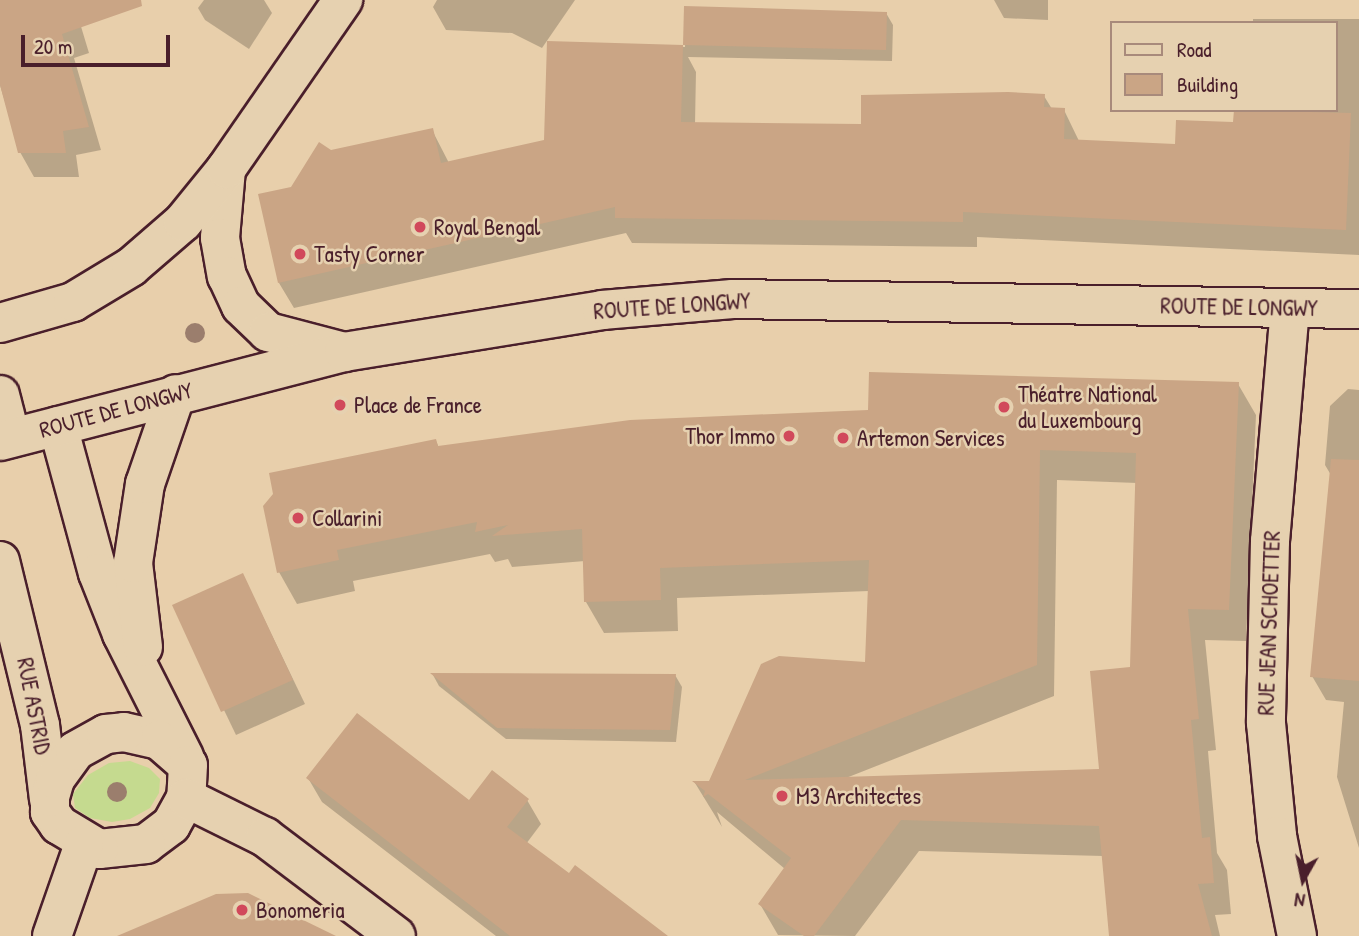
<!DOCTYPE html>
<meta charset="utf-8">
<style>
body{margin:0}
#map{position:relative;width:1359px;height:936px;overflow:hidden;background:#e8cfab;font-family:"Patrick Hand",sans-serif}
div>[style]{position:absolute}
.green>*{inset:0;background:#c5da8f}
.shadow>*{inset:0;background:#0003}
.building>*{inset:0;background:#caa585}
.roads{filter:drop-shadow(2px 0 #4a1f2b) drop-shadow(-2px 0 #4a1f2b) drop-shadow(0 2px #4a1f2b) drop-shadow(0 -2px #4a1f2b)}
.minor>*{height:38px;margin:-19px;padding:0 19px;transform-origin:19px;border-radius:19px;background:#e6d1b0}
.major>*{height:38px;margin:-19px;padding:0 19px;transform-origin:19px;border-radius:19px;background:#e6d1b0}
.trees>*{width:20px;height:20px;margin:-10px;border-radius:50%;background:#9b7e6d}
.dots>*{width:19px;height:19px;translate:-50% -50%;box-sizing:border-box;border:4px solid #e6d1b0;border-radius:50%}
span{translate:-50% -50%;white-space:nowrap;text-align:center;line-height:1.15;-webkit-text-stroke:5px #e6d1b0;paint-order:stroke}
.poi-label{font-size:23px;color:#4a1f2b}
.left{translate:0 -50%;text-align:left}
.right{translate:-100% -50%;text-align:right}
.street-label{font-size:23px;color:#4a1f2b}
.legend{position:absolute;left:1110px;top:21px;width:228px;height:91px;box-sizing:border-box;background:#e6d1b0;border:2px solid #a88a7b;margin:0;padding:9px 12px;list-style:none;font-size:21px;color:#4a1f2b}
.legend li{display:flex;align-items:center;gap:14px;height:35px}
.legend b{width:35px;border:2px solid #a88a7b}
.north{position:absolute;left:1268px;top:845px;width:70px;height:70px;-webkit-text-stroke:5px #e6d1b0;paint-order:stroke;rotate:189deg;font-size:19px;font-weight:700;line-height:28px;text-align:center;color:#4a1f2b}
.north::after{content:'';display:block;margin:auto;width:24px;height:32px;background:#4a1f2b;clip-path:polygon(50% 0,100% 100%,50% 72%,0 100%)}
.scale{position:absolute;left:21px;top:35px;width:149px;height:32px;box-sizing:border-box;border:4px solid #4a1f2b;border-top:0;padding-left:9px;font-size:21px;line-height:24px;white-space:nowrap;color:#4a1f2b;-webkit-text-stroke:5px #e6d1b0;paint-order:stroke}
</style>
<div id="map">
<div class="green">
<div style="clip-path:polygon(130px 761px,149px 768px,160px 779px,159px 793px,150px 808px,130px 819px,112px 822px,90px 818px,75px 808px,73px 794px,88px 775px,109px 763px)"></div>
</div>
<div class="shadow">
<div style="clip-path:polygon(0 0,73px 0,89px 53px,74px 58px,101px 150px,76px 155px,79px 177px,34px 177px,20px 152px,0 85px)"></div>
<div style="clip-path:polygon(204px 0,264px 0,272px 13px,249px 49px,205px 20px,198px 8px)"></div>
<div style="clip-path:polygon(437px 0,575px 0,542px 48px,512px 33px,446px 30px,433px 7px)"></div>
<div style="clip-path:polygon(994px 0,1048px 0,1048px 20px,1004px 18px)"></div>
<div style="clip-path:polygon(686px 8px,886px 13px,893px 25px,892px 61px,688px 57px,696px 72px,695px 124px,863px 126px,1044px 96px,1052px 109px,1064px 110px,1079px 141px,1177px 146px,1235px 124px,1236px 110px,1336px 110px,1336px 23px,1253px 23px,1253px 19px,1359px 19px,1359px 255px,977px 237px,977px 247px,632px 243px,626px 233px,294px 308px,279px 283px,292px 188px,331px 152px,432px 130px,449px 163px,546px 141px,548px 42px,685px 47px)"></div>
<div style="clip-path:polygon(evenodd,1238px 384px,1256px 415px,1246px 641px,1205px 640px,1216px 750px,1208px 751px,1217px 853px,1227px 870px,1231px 914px,1215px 915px,1220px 936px,1111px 936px,1103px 856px,919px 851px,855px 936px,778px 935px,760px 904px,785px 869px,717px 812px,722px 827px,695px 783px,711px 783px,867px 664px,869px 591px,677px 598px,678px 631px,604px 633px,586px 602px,585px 561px,512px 567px,508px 559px,495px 562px,490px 554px,353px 581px,355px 591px,297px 604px,279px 572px,436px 441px,439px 448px,1238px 384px,1057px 480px,1137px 483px,1131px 669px,1101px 771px,846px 778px,1054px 696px,1057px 480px)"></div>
<div style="clip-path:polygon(1348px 389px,1359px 390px,1359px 848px,1337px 777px,1344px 702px,1326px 700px,1312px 676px,1331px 475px,1325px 465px,1330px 406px)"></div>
<div style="clip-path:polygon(243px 575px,305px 704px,236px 735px,174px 606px)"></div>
<div style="clip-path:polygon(433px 675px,675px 675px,682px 687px,676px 742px,506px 739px,439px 686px)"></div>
<div style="clip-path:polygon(308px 778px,469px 803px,527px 800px,541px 824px,526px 844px,656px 936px,496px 936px,322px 802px)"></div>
</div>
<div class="building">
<div style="clip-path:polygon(0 0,141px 0,142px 6px,62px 34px,89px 127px,63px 131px,66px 153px,18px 153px,0 85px)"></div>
<div style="clip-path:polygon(684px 6px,887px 12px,886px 50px,683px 45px)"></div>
<div style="clip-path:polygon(547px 41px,683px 45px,681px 122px,861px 124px,861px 95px,1008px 92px,1045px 94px,1044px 107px,1065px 108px,1064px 139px,1175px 144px,1176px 120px,1233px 122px,1234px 110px,1351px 113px,1346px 230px,963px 212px,963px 222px,615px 218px,615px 207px,278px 283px,258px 194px,291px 187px,319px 142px,331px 150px,433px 128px,441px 163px,544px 140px)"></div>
<div style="clip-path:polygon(evenodd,869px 372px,1239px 382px,1229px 610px,1188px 609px,1199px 719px,1191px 720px,1202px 838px,1210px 837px,1214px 883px,1198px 884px,1212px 936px,1109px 936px,1099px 826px,901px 820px,814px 936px,804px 936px,758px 904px,791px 858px,708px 794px,703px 797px,705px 791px,692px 781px,709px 781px,761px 664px,779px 656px,865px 662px,869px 560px,660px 568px,661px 600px,584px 602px,582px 529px,492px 536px,508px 525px,475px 532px,477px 522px,337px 550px,339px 560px,277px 573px,263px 506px,273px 494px,269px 473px,436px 439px,438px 446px,630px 420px,868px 410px,869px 372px,1040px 450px,1136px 453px,1130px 667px,1090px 671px,1099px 769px,745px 780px,1037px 665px,1040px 450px)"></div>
<div style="clip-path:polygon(1331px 459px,1359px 460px,1359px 681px,1310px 677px)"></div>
<div style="clip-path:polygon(243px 573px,293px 680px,221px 712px,172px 605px)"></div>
<div style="clip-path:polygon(430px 673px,676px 674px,670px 730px,497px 728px)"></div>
<div style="clip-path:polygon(357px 713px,469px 800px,492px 770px,529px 799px,507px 827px,569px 873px,575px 865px,668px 936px,510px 936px,306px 778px)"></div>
<div style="clip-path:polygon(248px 893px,336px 936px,117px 936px,216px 894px)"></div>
</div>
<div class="roads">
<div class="minor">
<div style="left:226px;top:169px;width:69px;rotate:95deg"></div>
<div style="left:220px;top:238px;width:39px;rotate:80deg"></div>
<div style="left:227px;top:276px;width:33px;rotate:65deg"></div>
<div style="left:241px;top:306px;width:37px;rotate:44deg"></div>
<div style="left:268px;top:332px;width:79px;rotate:14.7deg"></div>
<div style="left:1290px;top:308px;width:234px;rotate:94.9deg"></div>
<div style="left:1270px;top:541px;width:182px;rotate:91.3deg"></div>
<div style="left:1266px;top:723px;width:114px;rotate:84.4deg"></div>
<div style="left:1277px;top:836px;width:102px;rotate:78.7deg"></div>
<div style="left:0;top:323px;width:76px;rotate:-16deg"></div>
<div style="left:73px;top:302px;width:68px;rotate:-31.1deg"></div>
<div style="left:131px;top:267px;width:69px;rotate:-40.9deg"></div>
<div style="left:183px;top:222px;width:68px;rotate:-50.9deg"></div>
<div style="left:226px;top:169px;width:206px;rotate:-55.3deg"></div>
<div style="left:0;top:395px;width:44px;rotate:75.7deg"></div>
<div style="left:58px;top:426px;width:152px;rotate:74.8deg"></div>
<div style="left:98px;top:573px;width:66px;rotate:68.5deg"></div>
<div style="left:122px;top:634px;width:138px;rotate:63.2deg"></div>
<div style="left:0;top:561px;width:169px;rotate:76.3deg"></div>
<div style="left:40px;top:725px;width:75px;rotate:83.1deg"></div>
<div style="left:143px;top:647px;width:85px;rotate:-96.8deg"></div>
<div style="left:133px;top:563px;width:80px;rotate:-81.4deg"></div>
<div style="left:145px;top:484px;width:95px;rotate:-71deg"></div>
<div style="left:124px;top:732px;width:36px;rotate:13deg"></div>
<div style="left:159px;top:740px;width:38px;rotate:41deg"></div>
<div style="left:188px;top:765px;width:33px;rotate:93deg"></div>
<div style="left:186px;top:798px;width:31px;rotate:119deg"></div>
<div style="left:171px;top:825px;width:31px;rotate:143deg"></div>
<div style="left:146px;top:844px;width:47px;rotate:173.9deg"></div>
<div style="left:99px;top:849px;width:47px;rotate:-149deg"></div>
<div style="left:59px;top:825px;width:16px;rotate:-125deg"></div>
<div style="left:50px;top:812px;width:15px;rotate:-90deg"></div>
<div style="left:50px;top:797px;width:19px;rotate:-74deg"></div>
<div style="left:55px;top:779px;width:34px;rotate:-54deg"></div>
<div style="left:75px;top:751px;width:35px;rotate:-29deg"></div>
<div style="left:106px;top:734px;width:18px;rotate:-6deg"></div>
<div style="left:186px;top:798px;width:88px;rotate:26.3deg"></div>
<div style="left:265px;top:837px;width:164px;rotate:37.1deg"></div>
<div style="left:52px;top:936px;width:97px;rotate:-70.8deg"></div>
</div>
<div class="major">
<div style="left:0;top:441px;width:355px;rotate:-14.5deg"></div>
<div style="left:344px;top:352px;width:261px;rotate:-9.2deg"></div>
<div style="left:602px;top:310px;width:131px;rotate:-4.8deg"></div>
<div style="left:733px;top:299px;width:626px;rotate:0.92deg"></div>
</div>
</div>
<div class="trees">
<div style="left:195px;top:333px"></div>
<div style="left:117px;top:792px"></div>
</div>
<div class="dots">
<div style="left:420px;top:227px;background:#d1495b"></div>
<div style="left:300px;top:254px;background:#d1495b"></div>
<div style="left:340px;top:405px;background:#d1495b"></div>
<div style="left:1004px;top:407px;background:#d1495b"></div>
<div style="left:789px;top:436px;background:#d1495b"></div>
<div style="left:843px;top:438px;background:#d1495b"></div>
<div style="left:298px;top:518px;background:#d1495b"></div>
<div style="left:782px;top:796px;background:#d1495b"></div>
<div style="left:242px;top:910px;background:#d1495b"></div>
</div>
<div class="poi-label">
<span class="left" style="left:434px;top:227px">Royal Bengal</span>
<span class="left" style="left:314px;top:254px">Tasty Corner</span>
<span class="left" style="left:1018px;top:407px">Théatre National<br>du Luxembourg</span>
<span class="left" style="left:354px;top:405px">Place de France</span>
<span class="right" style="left:775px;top:436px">Thor Immo</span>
<span class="left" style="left:857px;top:438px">Artemon Services</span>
<span class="left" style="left:312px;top:518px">Collarini</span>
<span class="left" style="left:796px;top:796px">M3 Architectes</span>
<span class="left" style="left:256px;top:910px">Bonomeria</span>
</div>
<div class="street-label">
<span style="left:672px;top:306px;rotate:-4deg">ROUTE DE LONGWY</span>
<span style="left:1239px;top:307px;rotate:1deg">ROUTE DE LONGWY</span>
<span style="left:116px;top:410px;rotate:-15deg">ROUTE DE LONGWY</span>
<span style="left:1269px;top:623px;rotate:-88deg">RUE JEAN SCHOETTER</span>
<span style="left:34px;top:706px;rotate:79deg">RUE ASTRID</span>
</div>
<ul class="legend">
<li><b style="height:9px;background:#e6d1b0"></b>Road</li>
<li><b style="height:19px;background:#caa585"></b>Building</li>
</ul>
<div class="north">N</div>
<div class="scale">20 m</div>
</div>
